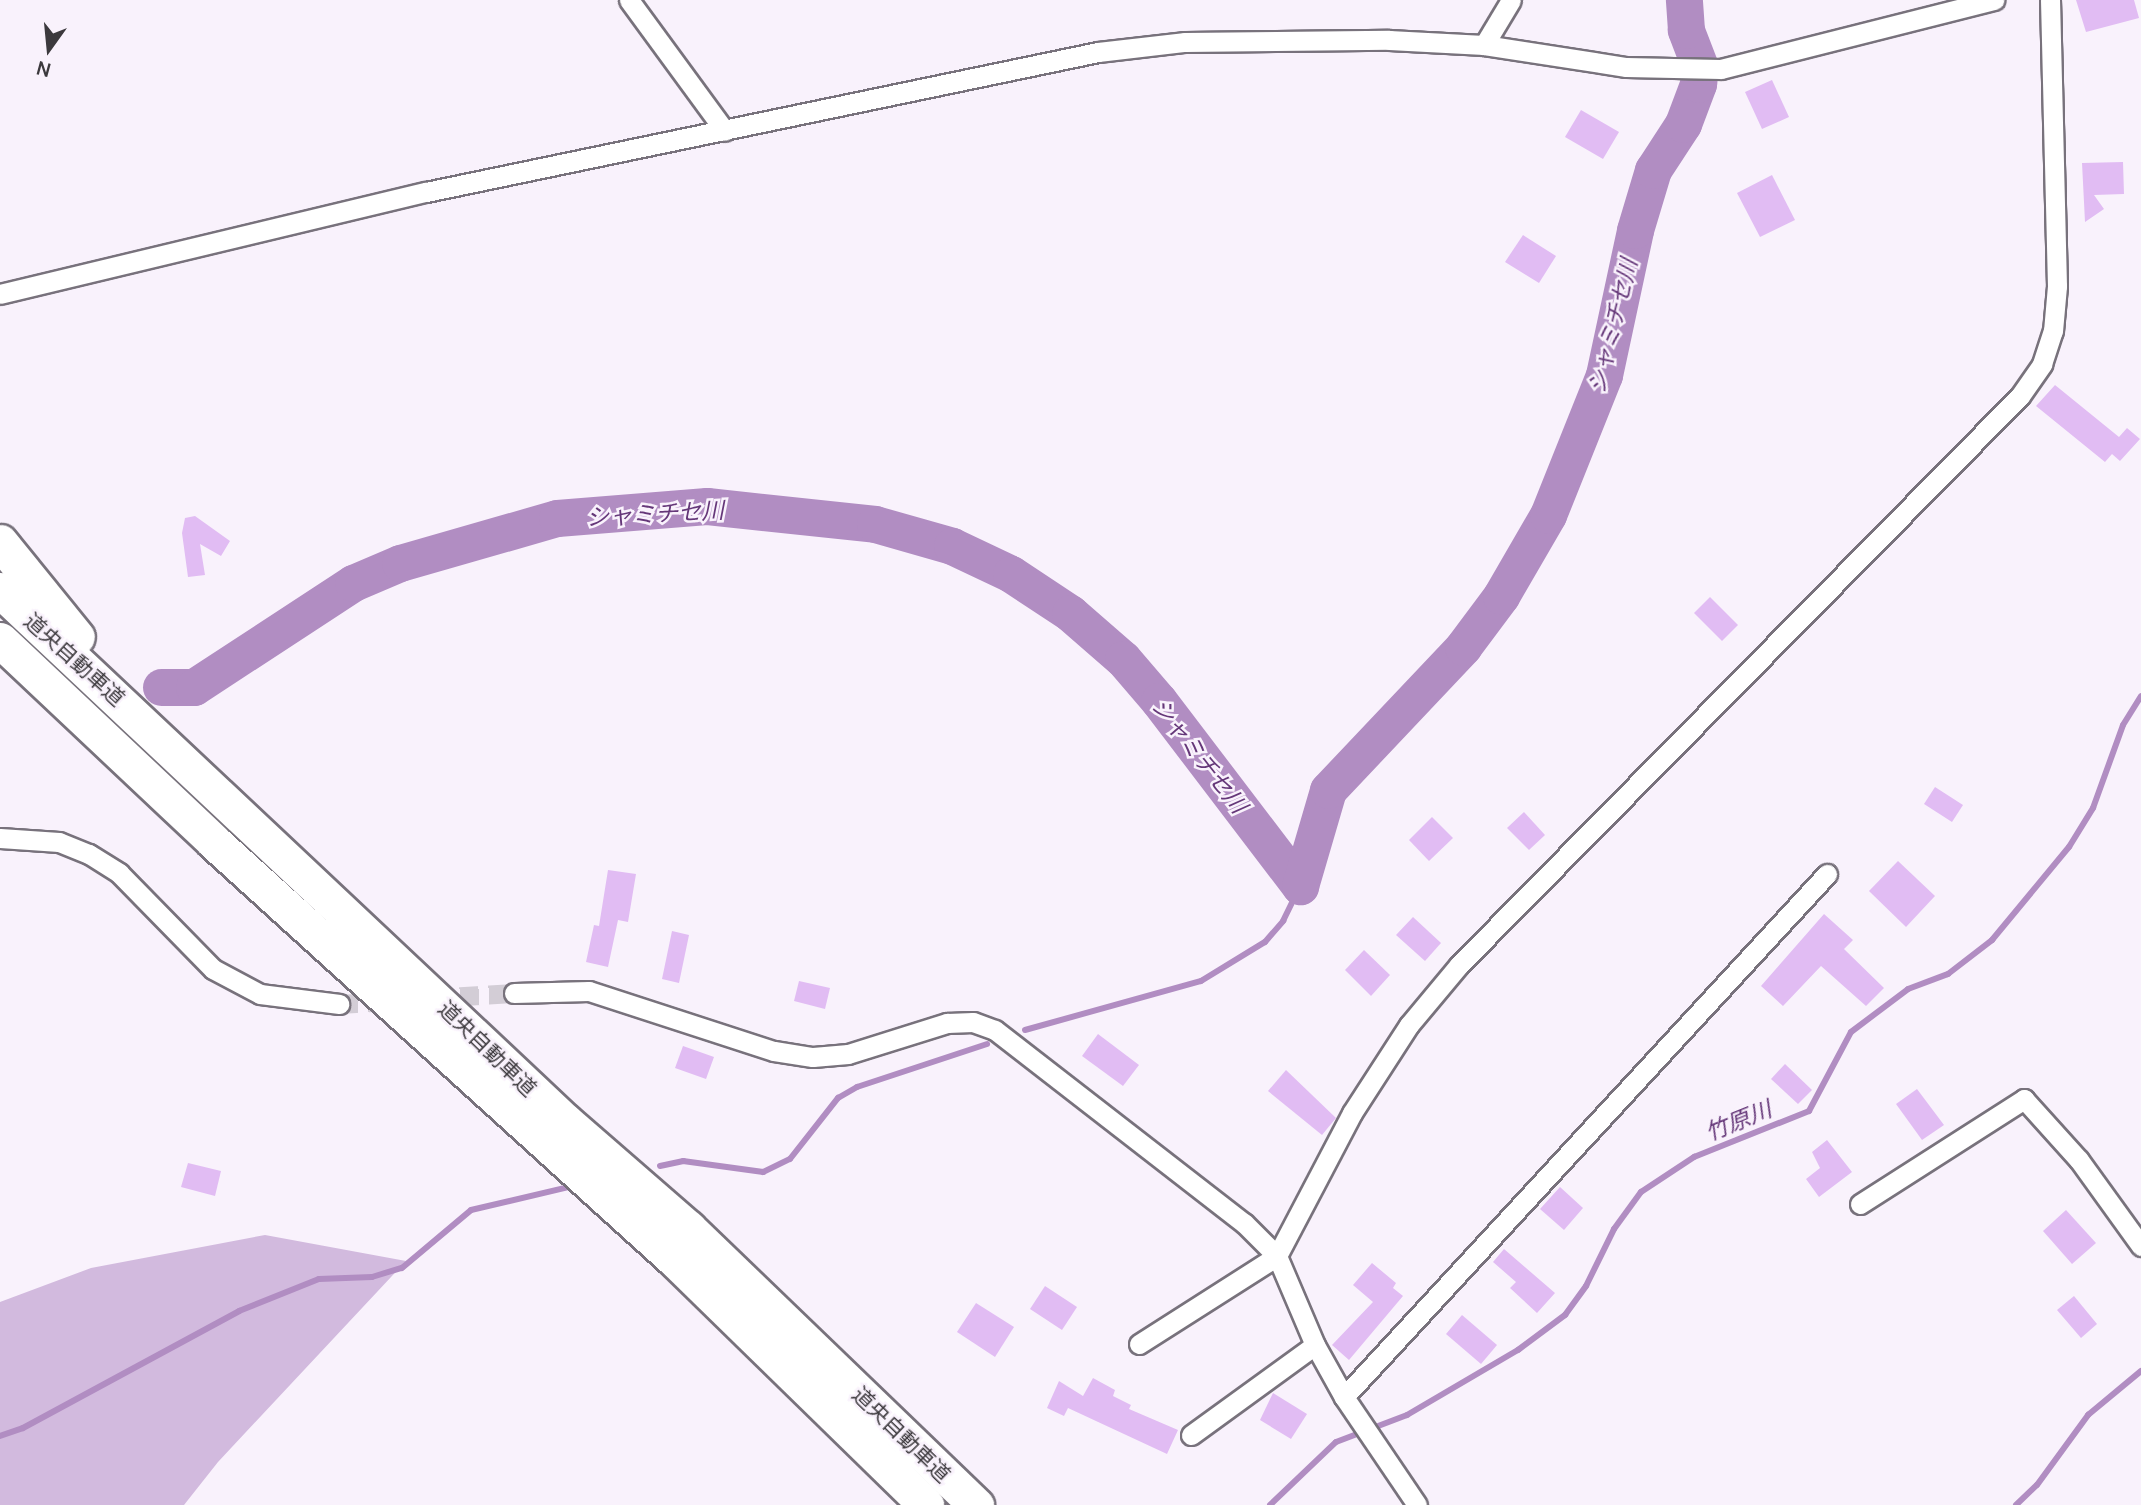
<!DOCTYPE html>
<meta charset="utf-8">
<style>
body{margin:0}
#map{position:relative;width:2141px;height:1505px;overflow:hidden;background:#f9f2fc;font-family:Manrope,"Noto Sans JP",sans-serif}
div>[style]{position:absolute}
.green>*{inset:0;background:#d2bade}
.stream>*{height:6px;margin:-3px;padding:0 3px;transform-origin:3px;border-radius:3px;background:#b18dc2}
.river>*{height:37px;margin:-18.5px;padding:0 18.5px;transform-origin:18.5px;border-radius:18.5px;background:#b18dc2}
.building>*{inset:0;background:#e1bcf3}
.minor-tunnel>*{height:19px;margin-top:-9.5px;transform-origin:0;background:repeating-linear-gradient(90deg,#d3cdd6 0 19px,transparent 0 29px)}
.roads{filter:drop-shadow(2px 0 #78727c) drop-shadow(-2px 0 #78727c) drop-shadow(0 2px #78727c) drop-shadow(0 -2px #78727c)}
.minor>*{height:19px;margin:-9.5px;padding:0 9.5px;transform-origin:9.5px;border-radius:9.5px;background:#fff}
.motorway>*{height:35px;margin:-17.5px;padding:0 17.5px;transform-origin:17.5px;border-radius:17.5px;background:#fff}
span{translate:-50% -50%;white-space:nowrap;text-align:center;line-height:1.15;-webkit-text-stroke:5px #f9f2fc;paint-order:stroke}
.street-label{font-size:21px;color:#3c393d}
.water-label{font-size:23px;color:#653779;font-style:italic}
.north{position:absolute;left:14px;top:14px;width:70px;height:70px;-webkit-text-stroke:5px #f9f2fc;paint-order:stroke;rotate:195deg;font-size:19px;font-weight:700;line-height:28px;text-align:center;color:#3c393d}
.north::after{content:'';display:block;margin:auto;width:24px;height:32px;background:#3c393d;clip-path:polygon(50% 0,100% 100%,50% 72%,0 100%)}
</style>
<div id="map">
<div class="green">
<div style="clip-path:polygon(265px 1235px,406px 1261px,218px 1462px,184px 1505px,0 1505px,0 1302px,91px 1268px)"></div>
</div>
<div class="stream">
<div style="left:1025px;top:1030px;width:183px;rotate:-15.6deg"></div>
<div style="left:1201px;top:981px;width:75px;rotate:-31.4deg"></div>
<div style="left:1265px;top:942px;width:28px;rotate:-49deg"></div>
<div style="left:1283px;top:921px;width:39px;rotate:-64deg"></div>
<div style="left:660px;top:1166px;width:24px;rotate:-12deg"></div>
<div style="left:683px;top:1161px;width:81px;rotate:7.8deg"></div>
<div style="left:763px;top:1172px;width:30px;rotate:-26deg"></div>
<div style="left:790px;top:1159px;width:78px;rotate:-51.8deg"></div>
<div style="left:838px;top:1098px;width:22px;rotate:-30deg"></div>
<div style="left:857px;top:1087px;width:137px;rotate:-18.3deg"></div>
<div style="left:0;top:1436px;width:24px;rotate:-19deg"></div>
<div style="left:23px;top:1428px;width:246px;rotate:-28.4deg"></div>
<div style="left:239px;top:1311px;width:86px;rotate:-21.8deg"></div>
<div style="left:319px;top:1279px;width:53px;rotate:-2.2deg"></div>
<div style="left:372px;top:1277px;width:31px;rotate:-17deg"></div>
<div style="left:402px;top:1268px;width:90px;rotate:-40deg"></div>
<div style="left:471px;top:1210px;width:101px;rotate:-13.2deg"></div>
<div style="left:1270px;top:1505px;width:91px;rotate:-43.7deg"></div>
<div style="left:1336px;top:1442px;width:76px;rotate:-20.8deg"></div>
<div style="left:1407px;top:1415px;width:129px;rotate:-30.4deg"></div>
<div style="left:1518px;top:1350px;width:59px;rotate:-36.7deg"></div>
<div style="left:1565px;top:1315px;width:36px;rotate:-54deg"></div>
<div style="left:1586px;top:1286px;width:64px;rotate:-63.8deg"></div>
<div style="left:1614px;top:1229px;width:46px;rotate:-53.9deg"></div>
<div style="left:1641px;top:1192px;width:64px;rotate:-33.4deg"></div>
<div style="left:1694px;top:1157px;width:124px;rotate:-21.8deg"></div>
<div style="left:1809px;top:1111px;width:89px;rotate:-62deg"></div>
<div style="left:1851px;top:1032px;width:71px;rotate:-37deg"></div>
<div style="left:1908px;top:989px;width:43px;rotate:-20.6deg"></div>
<div style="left:1948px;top:974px;width:56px;rotate:-37.7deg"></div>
<div style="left:1992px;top:940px;width:121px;rotate:-50.4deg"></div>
<div style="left:2069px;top:847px;width:46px;rotate:-58.4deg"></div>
<div style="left:2093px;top:808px;width:88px;rotate:-70.1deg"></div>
<div style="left:2123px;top:725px;width:34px;rotate:-58deg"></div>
<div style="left:2016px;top:1505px;width:29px;rotate:-44deg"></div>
<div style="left:2037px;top:1485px;width:87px;rotate:-53.9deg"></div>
<div style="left:2088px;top:1415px;width:69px;rotate:-39.7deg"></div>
</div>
<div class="river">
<div style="left:161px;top:687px;width:33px"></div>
<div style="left:194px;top:687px;width:190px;rotate:-33.2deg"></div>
<div style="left:353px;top:583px;width:51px;rotate:-23.1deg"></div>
<div style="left:400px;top:563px;width:163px;rotate:-16deg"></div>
<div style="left:557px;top:518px;width:150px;rotate:-4.6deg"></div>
<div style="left:707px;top:506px;width:169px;rotate:6.1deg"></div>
<div style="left:875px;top:524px;width:80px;rotate:15.9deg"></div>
<div style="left:952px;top:546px;width:65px;rotate:25.4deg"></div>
<div style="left:1011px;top:574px;width:71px;rotate:33.5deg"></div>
<div style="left:1070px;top:613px;width:70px;rotate:41deg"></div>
<div style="left:1123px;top:659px;width:55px;rotate:49.4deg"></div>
<div style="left:1159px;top:701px;width:233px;rotate:52.7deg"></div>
<div style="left:1300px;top:886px;width:100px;rotate:-73.7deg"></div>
<div style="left:1328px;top:790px;width:197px;rotate:-46.6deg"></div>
<div style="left:1463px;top:647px;width:64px;rotate:-53.3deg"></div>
<div style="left:1501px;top:596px;width:94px;rotate:-59.9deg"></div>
<div style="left:1548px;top:515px;width:151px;rotate:-68.2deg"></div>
<div style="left:1604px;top:375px;width:148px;rotate:-77.9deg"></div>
<div style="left:1635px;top:230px;width:63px;rotate:-73.3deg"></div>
<div style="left:1653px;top:170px;width:55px;rotate:-56.9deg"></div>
<div style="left:1683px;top:124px;width:43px;rotate:-69.4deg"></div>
<div style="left:1698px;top:84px;width:17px;rotate:-83deg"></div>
<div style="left:1700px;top:67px;width:40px;rotate:-111deg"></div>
<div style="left:1686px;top:30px;width:30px;rotate:-94deg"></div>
</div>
<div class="building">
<div style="clip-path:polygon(2076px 0,2134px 0,2139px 18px,2086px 32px)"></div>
<div style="clip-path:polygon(1772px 80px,1789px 117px,1762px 129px,1745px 92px)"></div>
<div style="clip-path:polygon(1581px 110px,1619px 132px,1603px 159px,1565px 137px)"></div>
<div style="clip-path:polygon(2123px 162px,2124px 194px,2094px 195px,2104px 209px,2085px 222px,2082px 163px)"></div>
<div style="clip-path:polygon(1772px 175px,1795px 220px,1760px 237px,1737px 193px)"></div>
<div style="clip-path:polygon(1523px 235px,1556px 256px,1539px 283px,1505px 262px)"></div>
<div style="clip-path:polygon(2055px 385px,2119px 437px,2127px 428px,2140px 439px,2120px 461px,2112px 454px,2105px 462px,2036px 406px)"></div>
<div style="clip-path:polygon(195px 516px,230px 541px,221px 556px,200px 544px,205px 575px,188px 577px,182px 533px,185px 518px)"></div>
<div style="clip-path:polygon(1710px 597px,1738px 625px,1722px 641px,1694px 613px)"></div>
<div style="clip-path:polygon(1935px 787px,1963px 805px,1952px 822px,1924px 804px)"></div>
<div style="clip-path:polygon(1524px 812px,1545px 835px,1529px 850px,1507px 828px)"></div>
<div style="clip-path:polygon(1432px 817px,1453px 838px,1429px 861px,1409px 840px)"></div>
<div style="clip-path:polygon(1898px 861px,1935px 896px,1906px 927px,1869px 891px)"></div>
<div style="clip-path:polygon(608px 870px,636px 874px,628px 922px,618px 920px,608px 967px,586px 962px,594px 925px,599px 926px)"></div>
<div style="clip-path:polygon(1824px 914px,1853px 940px,1844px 949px,1884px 988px,1866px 1006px,1821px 966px,1783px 1006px,1761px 986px)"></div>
<div style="clip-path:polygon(1413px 917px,1441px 943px,1425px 961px,1396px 935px)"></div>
<div style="clip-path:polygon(672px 931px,689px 935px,679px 983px,662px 979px)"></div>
<div style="clip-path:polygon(1364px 950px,1390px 975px,1371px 996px,1345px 970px)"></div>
<div style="clip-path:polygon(799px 981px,830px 988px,825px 1009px,794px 1001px)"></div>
<div style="clip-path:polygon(1098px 1034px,1139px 1065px,1123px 1086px,1082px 1056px)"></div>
<div style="clip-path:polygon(683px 1046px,714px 1057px,706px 1079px,675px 1068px)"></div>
<div style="clip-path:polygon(1785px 1064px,1812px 1090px,1798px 1104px,1771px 1079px)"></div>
<div style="clip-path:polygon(1286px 1070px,1336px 1118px,1322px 1135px,1268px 1091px)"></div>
<div style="clip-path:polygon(1917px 1089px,1944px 1125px,1922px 1140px,1896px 1104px)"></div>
<div style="clip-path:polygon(1827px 1140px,1852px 1172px,1819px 1197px,1806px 1179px,1820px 1168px,1812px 1152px)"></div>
<div style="clip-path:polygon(188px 1163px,221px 1171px,215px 1196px,181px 1187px)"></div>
<div style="clip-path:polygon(1560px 1187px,1583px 1208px,1564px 1230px,1540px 1209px)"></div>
<div style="clip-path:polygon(2066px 1210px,2096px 1243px,2072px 1264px,2043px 1231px)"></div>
<div style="clip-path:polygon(1504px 1249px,1555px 1293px,1537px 1313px,1510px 1288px,1516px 1282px,1493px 1262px)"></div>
<div style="clip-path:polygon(1372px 1263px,1396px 1283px,1393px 1288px,1403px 1296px,1349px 1360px,1332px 1345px,1373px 1302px,1353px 1285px)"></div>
<div style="clip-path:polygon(1045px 1286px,1077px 1307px,1062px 1330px,1030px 1309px)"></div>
<div style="clip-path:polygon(2074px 1296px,2097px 1324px,2081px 1338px,2057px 1310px)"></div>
<div style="clip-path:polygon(976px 1303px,1014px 1327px,995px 1357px,957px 1332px)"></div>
<div style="clip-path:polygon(1462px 1315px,1497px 1345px,1481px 1364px,1446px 1334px)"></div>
<div style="clip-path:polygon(1093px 1378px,1115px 1390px,1113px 1396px,1131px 1405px,1129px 1409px,1178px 1430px,1167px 1454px,1068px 1408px,1064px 1416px,1047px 1408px,1059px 1381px,1083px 1396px)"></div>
<div style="clip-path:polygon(1273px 1393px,1307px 1414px,1291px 1439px,1260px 1420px)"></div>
</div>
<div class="minor-tunnel">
<div style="left:431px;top:998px;width:83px;rotate:-3.4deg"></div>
<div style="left:339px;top:1004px;width:52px;rotate:-3.3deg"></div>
</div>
<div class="roads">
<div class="minor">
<div style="left:629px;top:0;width:162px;rotate:53.8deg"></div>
<div style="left:1484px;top:45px;width:52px;rotate:-59deg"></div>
<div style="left:0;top:294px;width:438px;rotate:-13.5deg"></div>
<div style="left:426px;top:192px;width:686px;rotate:-11.77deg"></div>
<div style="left:1098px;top:52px;width:88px;rotate:-6.6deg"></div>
<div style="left:1185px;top:42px;width:204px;rotate:-0.6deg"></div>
<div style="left:1389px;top:40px;width:95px;rotate:3deg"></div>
<div style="left:1484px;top:45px;width:144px;rotate:8.8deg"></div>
<div style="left:1626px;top:67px;width:95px;rotate:1.2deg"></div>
<div style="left:1721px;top:69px;width:282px;rotate:-14.2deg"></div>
<div style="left:0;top:838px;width:59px;rotate:3.9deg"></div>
<div style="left:59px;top:842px;width:32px;rotate:22deg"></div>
<div style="left:89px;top:854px;width:36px;rotate:32deg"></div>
<div style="left:119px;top:873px;width:134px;rotate:45.6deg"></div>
<div style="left:213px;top:969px;width:53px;rotate:28deg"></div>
<div style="left:260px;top:994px;width:80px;rotate:7.2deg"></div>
<div style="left:514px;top:993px;width:75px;rotate:-1.5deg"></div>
<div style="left:589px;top:991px;width:194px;rotate:18deg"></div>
<div style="left:774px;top:1051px;width:39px;rotate:9deg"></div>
<div style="left:813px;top:1057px;width:35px;rotate:-5deg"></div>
<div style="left:848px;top:1054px;width:104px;rotate:-17.4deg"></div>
<div style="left:947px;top:1023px;width:26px;rotate:-2deg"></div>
<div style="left:973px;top:1022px;width:23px;rotate:20deg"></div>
<div style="left:995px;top:1030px;width:315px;rotate:37.8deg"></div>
<div style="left:1244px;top:1223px;width:47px;rotate:45deg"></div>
<div style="left:1277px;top:1256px;width:97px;rotate:66.9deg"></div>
<div style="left:1315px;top:1345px;width:60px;rotate:60.9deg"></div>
<div style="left:1344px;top:1397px;width:130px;rotate:55.9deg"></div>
<div style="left:1860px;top:1204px;width:195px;rotate:-32.6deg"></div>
<div style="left:2024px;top:1099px;width:82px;rotate:48deg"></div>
<div style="left:2079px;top:1160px;width:106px;rotate:54.2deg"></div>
<div style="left:1139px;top:1344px;width:164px;rotate:-32.5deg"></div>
<div style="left:1277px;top:1256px;width:161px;rotate:-62.3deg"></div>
<div style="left:1352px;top:1113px;width:105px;rotate:-57.1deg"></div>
<div style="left:1409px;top:1025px;width:78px;rotate:-50.2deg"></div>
<div style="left:1459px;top:965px;width:799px;rotate:-45.41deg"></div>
<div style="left:2020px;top:396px;width:39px;rotate:-55deg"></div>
<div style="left:2042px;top:364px;width:35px;rotate:-72deg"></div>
<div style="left:2053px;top:331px;width:45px;rotate:-84.9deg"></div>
<div style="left:2057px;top:286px;width:286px;rotate:-91.4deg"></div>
<div style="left:1344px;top:1397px;width:712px;rotate:-47.28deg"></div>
<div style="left:1191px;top:1435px;width:153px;rotate:-36deg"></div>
</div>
<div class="motorway">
<div style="left:0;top:542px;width:122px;rotate:51deg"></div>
<div style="left:0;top:590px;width:777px;rotate:43.23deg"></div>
<div style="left:566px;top:1122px;width:162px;rotate:41deg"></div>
<div style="left:688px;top:1228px;width:400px;rotate:43.9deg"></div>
<div style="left:0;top:640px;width:294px;rotate:43.3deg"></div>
<div style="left:214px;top:842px;width:622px;rotate:42.2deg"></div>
<div style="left:675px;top:1260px;width:351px;rotate:44.3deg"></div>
</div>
</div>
<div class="street-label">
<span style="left:75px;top:659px;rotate:42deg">道央自動車道</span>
<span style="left:488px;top:1048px;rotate:44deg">道央自動車道</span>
<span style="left:902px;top:1434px;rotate:44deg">道央自動車道</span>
</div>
<div class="water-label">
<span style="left:1612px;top:326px;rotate:-76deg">シャミチセ川</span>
<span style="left:655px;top:513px;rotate:-3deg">シャミチセ川</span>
<span style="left:1200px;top:755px;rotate:52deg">シャミチセ川</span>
<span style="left:1738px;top:1120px;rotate:-22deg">竹原川</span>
</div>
<div class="north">N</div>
</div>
